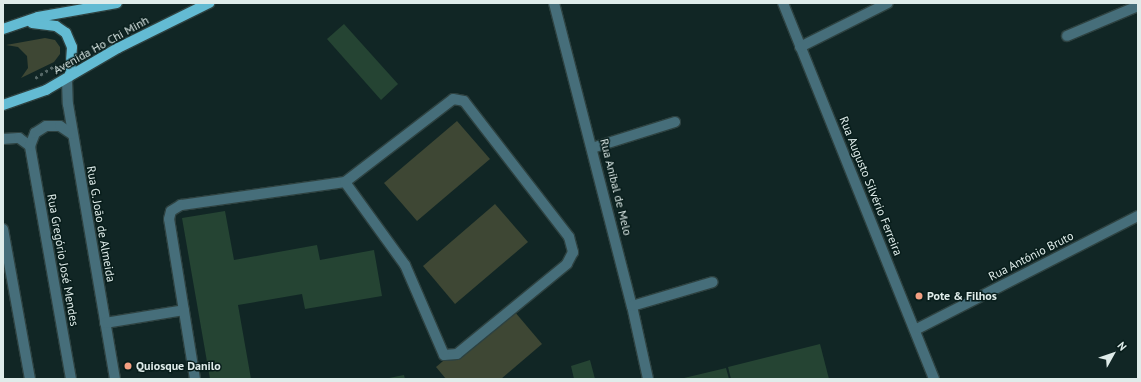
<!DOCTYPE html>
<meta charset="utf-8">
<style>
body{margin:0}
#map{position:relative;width:1141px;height:382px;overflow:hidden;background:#112625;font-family:"PT Sans",sans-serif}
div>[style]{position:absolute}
.green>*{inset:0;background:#3e4734}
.building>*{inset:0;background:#254433}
.path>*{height:2.5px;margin-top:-1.25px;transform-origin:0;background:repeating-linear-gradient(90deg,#566867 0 3px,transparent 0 6px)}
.roads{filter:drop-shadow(1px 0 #2e4241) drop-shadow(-1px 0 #2e4241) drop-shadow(0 1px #2e4241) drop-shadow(0 -1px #2e4241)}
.minor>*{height:10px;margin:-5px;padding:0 5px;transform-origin:5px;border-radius:5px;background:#466e7a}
.major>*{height:10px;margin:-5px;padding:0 5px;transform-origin:5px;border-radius:5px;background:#63bbd3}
.dots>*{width:11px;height:11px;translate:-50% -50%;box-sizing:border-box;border:2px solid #081d1b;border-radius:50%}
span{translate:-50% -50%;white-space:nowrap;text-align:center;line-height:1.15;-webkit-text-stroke:3px #081d1b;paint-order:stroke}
.street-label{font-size:12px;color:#dfecea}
.poi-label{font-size:12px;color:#dfecea;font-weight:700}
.left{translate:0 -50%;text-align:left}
.frame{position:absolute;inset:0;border:4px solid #dfecea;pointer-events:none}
.north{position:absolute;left:1093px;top:334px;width:40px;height:40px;-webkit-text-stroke:3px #081d1b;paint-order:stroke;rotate:50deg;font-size:11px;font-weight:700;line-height:16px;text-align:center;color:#dfecea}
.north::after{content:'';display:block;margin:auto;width:14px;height:18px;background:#dfecea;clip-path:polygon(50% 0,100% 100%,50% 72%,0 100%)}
</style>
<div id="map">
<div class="green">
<div style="clip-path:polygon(45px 38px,55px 40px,60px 47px,60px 54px,54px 62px,21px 78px,28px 68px,27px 56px,18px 47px,6px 45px)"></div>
<div style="clip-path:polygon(457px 121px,490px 159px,417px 221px,384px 183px)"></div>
<div style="clip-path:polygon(495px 204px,528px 242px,455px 304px,423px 266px)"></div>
<div style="clip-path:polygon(509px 305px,542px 344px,501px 379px,446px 379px,436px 367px)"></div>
</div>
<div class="building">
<div style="clip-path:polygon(344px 24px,398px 84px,381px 100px,327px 39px)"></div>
<div style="clip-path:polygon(225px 211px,234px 260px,317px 245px,320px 260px,374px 250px,382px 296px,305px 309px,302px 294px,238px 305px,251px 379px,210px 379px,182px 218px)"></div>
<div style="clip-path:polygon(820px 344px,829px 379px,731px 379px,728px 367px)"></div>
<div style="clip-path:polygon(590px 360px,595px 379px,574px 379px,571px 366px)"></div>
<div style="clip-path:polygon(726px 368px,729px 379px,684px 379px,684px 378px)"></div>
<div style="clip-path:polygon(404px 375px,405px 379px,389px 379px,389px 378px)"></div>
</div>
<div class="path">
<div style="left:35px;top:78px;width:25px;rotate:-32deg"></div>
</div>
<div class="roads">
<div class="minor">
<div style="left:554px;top:3px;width:313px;rotate:75.6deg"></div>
<div style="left:632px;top:306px;width:75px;rotate:77.6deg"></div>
<div style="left:783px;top:3px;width:405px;rotate:68.1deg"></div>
<div style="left:1067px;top:36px;width:77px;rotate:-22.9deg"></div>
<div style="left:800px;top:47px;width:98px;rotate:-26.6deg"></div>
<div style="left:70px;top:74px;width:8px;rotate:113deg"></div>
<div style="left:67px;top:81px;width:23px;rotate:88deg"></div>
<div style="left:68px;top:104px;width:279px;rotate:80.3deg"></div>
<div style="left:3px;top:139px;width:16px;rotate:-4deg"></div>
<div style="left:19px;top:138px;width:14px;rotate:36deg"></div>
<div style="left:592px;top:148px;width:87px;rotate:-17.4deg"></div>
<div style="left:3px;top:229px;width:152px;rotate:79.8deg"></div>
<div style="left:632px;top:306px;width:84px;rotate:-16.5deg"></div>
<div style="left:105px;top:323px;width:80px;rotate:-9.3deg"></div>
<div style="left:915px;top:330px;width:250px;rotate:-27.1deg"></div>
<div style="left:71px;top:379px;width:237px;rotate:-100deg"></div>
<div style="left:30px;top:146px;width:14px;rotate:-69deg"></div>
<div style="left:35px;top:133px;width:13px;rotate:-32deg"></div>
<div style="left:46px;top:126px;width:14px"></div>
<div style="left:60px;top:126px;width:14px;rotate:34deg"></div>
<div style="left:195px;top:379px;width:162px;rotate:-99.2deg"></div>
<div style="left:169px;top:219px;width:8px;rotate:-76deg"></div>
<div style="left:171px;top:211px;width:12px;rotate:-31deg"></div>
<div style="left:181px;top:205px;width:166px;rotate:-8deg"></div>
<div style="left:345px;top:182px;width:136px;rotate:-37.5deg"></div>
<div style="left:453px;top:99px;width:11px;rotate:10deg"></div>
<div style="left:464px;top:101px;width:172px;rotate:52.3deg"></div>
<div style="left:569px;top:237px;width:16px;rotate:75deg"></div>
<div style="left:573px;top:252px;width:13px;rotate:117deg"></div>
<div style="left:567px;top:264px;width:142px;rotate:140.7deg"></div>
<div style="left:457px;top:354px;width:13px;rotate:176deg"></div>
<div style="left:444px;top:355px;width:98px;rotate:-113.4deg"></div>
<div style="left:405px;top:265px;width:102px;rotate:-125.9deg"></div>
</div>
<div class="major">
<div style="left:32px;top:23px;width:24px;rotate:7deg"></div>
<div style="left:56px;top:26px;width:12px;rotate:35deg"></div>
<div style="left:66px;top:33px;width:15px;rotate:67deg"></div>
<div style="left:72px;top:47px;width:27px;rotate:94deg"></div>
<div style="left:3px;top:29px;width:37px;rotate:-19deg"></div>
<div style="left:38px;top:17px;width:80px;rotate:-10deg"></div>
<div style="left:3px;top:105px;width:46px;rotate:-19.2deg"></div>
<div style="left:46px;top:90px;width:83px;rotate:-30.3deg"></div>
<div style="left:118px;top:48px;width:102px;rotate:-26.3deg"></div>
</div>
</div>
<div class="dots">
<div style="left:919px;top:296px;background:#f39f82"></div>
<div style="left:128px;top:366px;background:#f39f82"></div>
</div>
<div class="street-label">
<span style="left:101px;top:45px;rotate:-29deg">Avenida Ho Chi Minh</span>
<span style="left:871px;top:186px;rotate:68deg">Rua Augusto Silvério Ferreira</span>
<span style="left:616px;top:187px;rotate:76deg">Rua Aníbal de Melo</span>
<span style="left:101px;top:224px;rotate:80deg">Rua G. João de Almeida</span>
<span style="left:1031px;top:256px;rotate:-27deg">Rua António Bruto</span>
<span style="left:63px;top:260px;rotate:80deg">Rua Gregório José Mendes</span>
</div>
<div class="poi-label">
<span class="left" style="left:927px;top:296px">Pote &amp; Filhos</span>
<span class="left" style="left:136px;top:366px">Quiosque Danilo</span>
</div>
<div class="frame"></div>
<div class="north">N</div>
</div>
